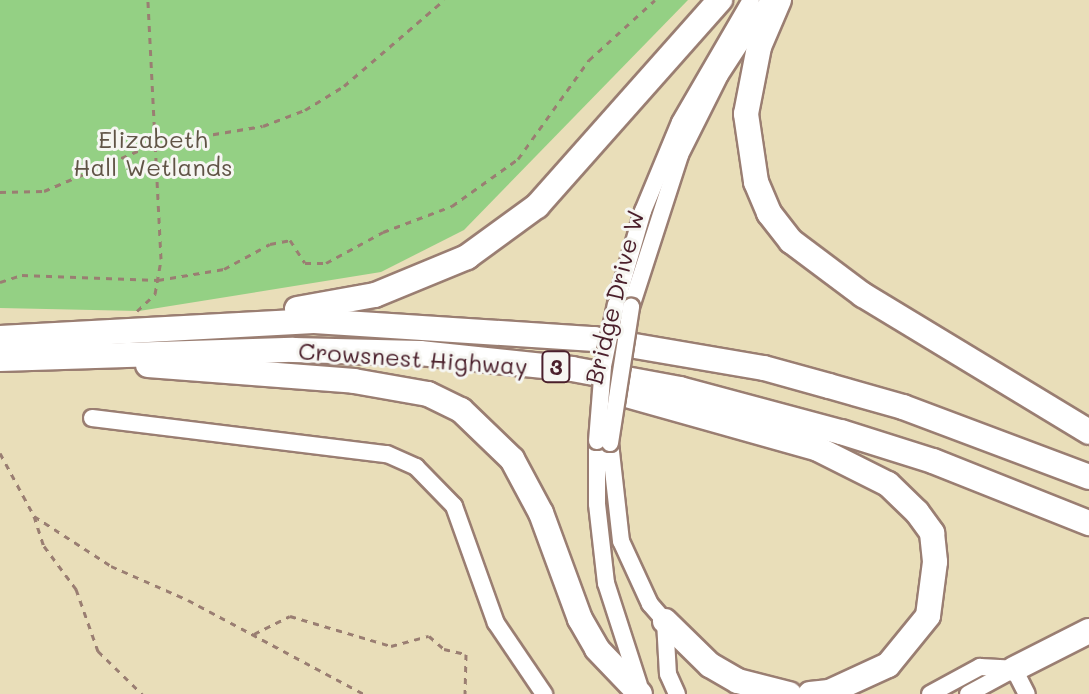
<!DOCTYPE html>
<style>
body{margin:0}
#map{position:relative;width:1089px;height:694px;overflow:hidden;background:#e9deb9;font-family:Mali,sans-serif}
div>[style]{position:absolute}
.green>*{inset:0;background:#94d084}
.path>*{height:3px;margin-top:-1.5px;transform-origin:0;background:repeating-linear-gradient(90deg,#9a7e72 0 6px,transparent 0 12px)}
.roads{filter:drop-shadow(2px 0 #9a7e72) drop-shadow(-2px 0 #9a7e72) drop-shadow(0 2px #9a7e72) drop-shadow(0 -2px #9a7e72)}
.minor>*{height:16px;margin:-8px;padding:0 8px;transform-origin:8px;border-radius:8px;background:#fff}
.highway>*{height:24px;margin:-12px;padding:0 12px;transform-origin:12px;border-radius:12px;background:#fff}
.bridges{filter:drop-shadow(2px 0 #9a7e72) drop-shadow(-2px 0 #9a7e72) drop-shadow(0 2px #9a7e72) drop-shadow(0 -2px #9a7e72)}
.minor-bridge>*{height:16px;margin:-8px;padding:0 8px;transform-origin:8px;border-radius:8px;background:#fff}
span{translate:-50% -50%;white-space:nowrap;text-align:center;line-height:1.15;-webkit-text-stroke:6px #f6f6f2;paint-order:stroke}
.shield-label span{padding:2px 6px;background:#f6f6f2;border:2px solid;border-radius:6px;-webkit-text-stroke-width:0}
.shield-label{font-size:22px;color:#4a1f2b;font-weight:700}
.park-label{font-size:24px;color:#605446}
.street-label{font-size:24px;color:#4a1f2b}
</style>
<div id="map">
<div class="green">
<div style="clip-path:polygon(0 0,688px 0,464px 230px,381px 272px,139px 311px,0 308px)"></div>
</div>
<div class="path">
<div style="left:0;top:192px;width:44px;rotate:-1.3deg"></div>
<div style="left:44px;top:191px;width:120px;rotate:-23.1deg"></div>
<div style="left:154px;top:144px;width:110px;rotate:-9.4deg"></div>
<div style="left:263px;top:126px;width:45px;rotate:-20.9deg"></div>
<div style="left:305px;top:110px;width:46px;rotate:-31.6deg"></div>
<div style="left:344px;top:86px;width:132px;rotate:-40.7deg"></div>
<div style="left:0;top:282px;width:23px;rotate:-18deg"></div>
<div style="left:22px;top:275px;width:136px;rotate:2.1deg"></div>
<div style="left:158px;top:280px;width:67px;rotate:-9.5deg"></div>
<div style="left:224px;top:269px;width:52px;rotate:-28.5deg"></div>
<div style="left:270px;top:244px;width:20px;rotate:-11deg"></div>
<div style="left:290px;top:240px;width:27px;rotate:57deg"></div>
<div style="left:305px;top:263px;width:21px"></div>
<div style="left:326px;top:263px;width:65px;rotate:-28.5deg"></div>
<div style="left:383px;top:232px;width:74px;rotate:-20.6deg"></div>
<div style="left:452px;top:206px;width:81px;rotate:-35.5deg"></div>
<div style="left:518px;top:159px;width:122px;rotate:-54.4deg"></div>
<div style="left:589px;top:60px;width:89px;rotate:-42.3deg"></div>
<div style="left:137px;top:311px;width:25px;rotate:-43deg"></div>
<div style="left:155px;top:294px;width:36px;rotate:-80deg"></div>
<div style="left:161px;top:259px;width:259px;rotate:-92.9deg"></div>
<div style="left:0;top:453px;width:72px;rotate:61.6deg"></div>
<div style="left:34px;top:516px;width:32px;rotate:72deg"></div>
<div style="left:44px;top:546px;width:54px;rotate:53.3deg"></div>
<div style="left:76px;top:589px;width:66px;rotate:70.5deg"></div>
<div style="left:98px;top:651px;width:62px;rotate:44.3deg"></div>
<div style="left:34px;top:516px;width:92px;rotate:33deg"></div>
<div style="left:111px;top:566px;width:84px;rotate:23.8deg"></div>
<div style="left:188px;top:600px;width:200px;rotate:28.1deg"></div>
<div style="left:254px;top:634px;width:40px;rotate:-26.6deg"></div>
<div style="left:290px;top:616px;width:105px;rotate:16.5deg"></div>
<div style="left:391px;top:646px;width:39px;rotate:-15deg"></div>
<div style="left:429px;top:636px;width:20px;rotate:41deg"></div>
<div style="left:444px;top:649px;width:23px;rotate:13deg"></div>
<div style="left:466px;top:654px;width:40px;rotate:91.4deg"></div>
</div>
<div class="roads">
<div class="minor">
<div style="left:616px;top:304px;width:97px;rotate:-73.8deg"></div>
<div style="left:643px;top:211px;width:96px;rotate:-67.4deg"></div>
<div style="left:680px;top:122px;width:141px;rotate:-59.8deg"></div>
<div style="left:631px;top:307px;width:160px;rotate:-72.1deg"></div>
<div style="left:680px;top:155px;width:89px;rotate:-63.4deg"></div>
<div style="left:720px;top:75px;width:90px;rotate:-56.8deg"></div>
<div style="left:92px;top:418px;width:297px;rotate:7deg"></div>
<div style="left:387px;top:454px;width:32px;rotate:24deg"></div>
<div style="left:416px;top:467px;width:54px;rotate:45.7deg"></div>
<div style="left:454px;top:506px;width:124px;rotate:70.3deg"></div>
<div style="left:496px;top:623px;width:86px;rotate:55.9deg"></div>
<div style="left:597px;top:441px;width:63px;rotate:90deg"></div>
<div style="left:597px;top:504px;width:80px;rotate:83.5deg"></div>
<div style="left:606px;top:583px;width:107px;rotate:72.1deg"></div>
<div style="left:610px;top:443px;width:99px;rotate:83.6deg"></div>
<div style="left:621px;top:541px;width:69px;rotate:65.3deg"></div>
<div style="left:650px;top:604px;width:23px;rotate:49deg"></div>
<div style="left:665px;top:621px;width:53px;rotate:86.8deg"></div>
<div style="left:668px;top:674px;width:22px;rotate:66deg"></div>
<div style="left:1014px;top:669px;width:28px;rotate:63deg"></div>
<div style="left:930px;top:694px;width:57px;rotate:-28.4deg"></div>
<div style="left:980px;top:667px;width:34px;rotate:3deg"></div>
<div style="left:968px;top:694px;width:52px;rotate:-28.5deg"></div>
</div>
<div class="highway">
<div style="left:779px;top:0;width:51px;rotate:113.1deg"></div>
<div style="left:759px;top:47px;width:68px;rotate:101deg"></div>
<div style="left:746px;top:114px;width:69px;rotate:81.6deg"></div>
<div style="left:756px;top:182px;width:34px;rotate:67deg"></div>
<div style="left:769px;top:213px;width:36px;rotate:52deg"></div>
<div style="left:791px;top:241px;width:90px;rotate:36.9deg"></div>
<div style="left:863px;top:295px;width:264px;rotate:31.2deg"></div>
<div style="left:297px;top:309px;width:79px;rotate:-10.2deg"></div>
<div style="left:375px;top:295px;width:100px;rotate:-22.4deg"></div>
<div style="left:467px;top:257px;width:87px;rotate:-36.1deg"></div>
<div style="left:537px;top:206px;width:276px;rotate:-48.4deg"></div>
<div style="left:0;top:338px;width:314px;rotate:-3.1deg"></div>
<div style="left:314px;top:321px;width:281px;rotate:3.7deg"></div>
<div style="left:594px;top:339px;width:172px;rotate:9.7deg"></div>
<div style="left:764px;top:368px;width:67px;rotate:15.5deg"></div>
<div style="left:829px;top:386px;width:77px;rotate:15.8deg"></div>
<div style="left:903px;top:407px;width:199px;rotate:20.6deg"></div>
<div style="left:0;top:359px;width:293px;rotate:-1.8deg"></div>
<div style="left:293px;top:350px;width:127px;rotate:1.4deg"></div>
<div style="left:420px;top:353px;width:153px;rotate:6deg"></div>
<div style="left:572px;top:369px;width:110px;rotate:10.5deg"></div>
<div style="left:680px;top:389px;width:167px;rotate:15deg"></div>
<div style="left:841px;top:432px;width:96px;rotate:17.5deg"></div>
<div style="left:933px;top:461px;width:168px;rotate:21.7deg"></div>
<div style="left:148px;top:365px;width:207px;rotate:4.4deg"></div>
<div style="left:354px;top:381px;width:75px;rotate:10deg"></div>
<div style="left:428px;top:394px;width:37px;rotate:26deg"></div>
<div style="left:461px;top:410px;width:71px;rotate:43.9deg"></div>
<div style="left:512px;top:459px;width:61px;rotate:61.8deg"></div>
<div style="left:541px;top:513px;width:113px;rotate:69.8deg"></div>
<div style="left:580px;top:619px;width:34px;rotate:60deg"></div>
<div style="left:597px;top:649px;width:62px;rotate:46.3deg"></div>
<div style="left:605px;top:389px;width:221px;rotate:15.7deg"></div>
<div style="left:818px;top:449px;width:78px;rotate:26.6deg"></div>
<div style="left:888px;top:484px;width:40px;rotate:44deg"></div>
<div style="left:917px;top:512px;width:26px;rotate:54deg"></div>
<div style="left:932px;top:533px;width:29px;rotate:84deg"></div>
<div style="left:935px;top:562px;width:54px;rotate:97.4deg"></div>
<div style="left:928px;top:616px;width:63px;rotate:129.2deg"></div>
<div style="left:888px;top:665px;width:65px;rotate:155.4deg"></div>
<div style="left:829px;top:692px;width:19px;rotate:174deg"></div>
<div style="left:665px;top:621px;width:63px;rotate:44.4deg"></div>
<div style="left:710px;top:665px;width:32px;rotate:30deg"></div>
<div style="left:738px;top:681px;width:53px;rotate:14.3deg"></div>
<div style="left:1014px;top:669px;width:84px;rotate:-26.9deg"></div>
</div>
</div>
<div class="bridges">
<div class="minor-bridge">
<div style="left:597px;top:441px;width:75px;rotate:-85.4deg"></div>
<div style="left:603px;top:366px;width:63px;rotate:-78.2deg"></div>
<div style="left:610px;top:443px;width:138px;rotate:-81.2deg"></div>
</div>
</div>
<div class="shield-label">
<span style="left:556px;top:367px">3</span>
</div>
<div class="park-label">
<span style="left:153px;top:153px">Elizabeth<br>Hall Wetlands</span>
</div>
<div class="street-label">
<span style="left:614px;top:297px;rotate:-76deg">Bridge Drive W</span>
<span style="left:413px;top:358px;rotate:4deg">Crowsnest Highway</span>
</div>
</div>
